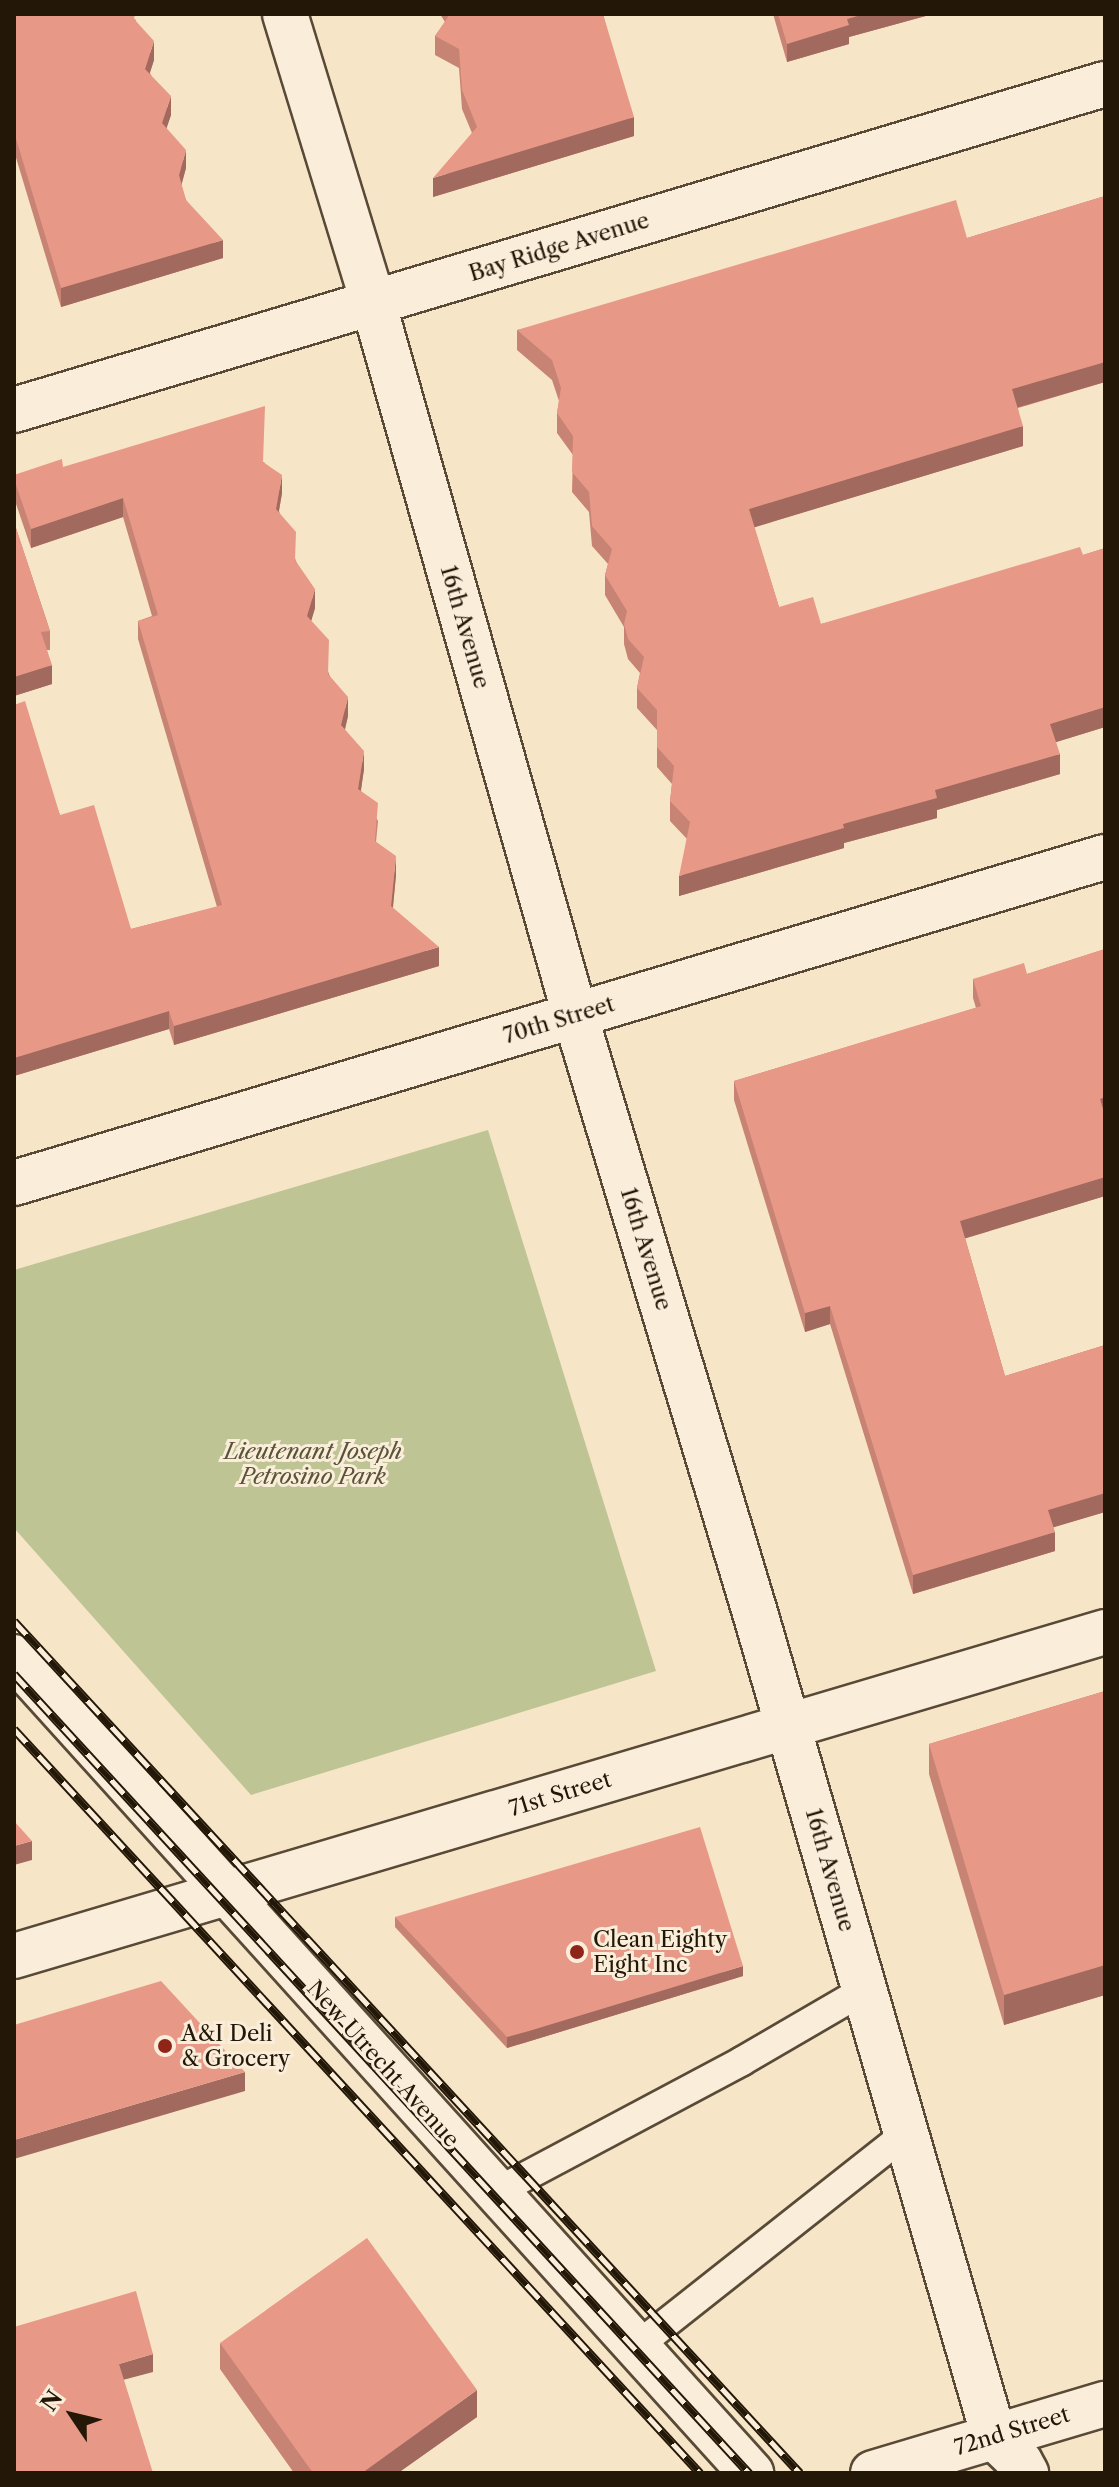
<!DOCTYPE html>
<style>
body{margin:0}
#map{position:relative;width:1119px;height:2487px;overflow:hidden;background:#f7e5c7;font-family:"Libre Caslon Text",serif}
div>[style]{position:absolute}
.green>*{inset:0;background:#bec494}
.roads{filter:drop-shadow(2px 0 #584a37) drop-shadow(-2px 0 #584a37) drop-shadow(0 2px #584a37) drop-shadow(0 -2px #584a37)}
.service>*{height:28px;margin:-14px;padding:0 14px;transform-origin:14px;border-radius:14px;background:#faeedb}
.minor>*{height:44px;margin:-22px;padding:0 22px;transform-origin:22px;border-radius:22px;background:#faeedb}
.tertiary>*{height:44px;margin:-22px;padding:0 22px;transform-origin:22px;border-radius:22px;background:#faeedb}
.rail>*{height:9px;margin-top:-4.5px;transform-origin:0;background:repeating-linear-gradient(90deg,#faeedb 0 18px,#231707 0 36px);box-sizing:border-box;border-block:2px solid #231707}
.wall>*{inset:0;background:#c78373}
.shaded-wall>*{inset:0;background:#a26a5e}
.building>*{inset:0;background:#e79886}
.dots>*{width:22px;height:22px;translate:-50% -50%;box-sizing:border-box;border:4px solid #faeedb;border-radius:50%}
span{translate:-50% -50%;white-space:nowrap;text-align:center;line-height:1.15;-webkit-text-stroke:6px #faeedb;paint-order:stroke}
.street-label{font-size:22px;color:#231707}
.park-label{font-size:22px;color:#595438;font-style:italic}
.poi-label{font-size:22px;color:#231707}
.left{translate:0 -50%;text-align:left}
.frame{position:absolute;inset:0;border:16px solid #231707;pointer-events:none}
.north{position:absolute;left:32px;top:2375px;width:80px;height:80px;-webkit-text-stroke:6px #faeedb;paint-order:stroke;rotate:305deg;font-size:22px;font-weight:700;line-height:32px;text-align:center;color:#231707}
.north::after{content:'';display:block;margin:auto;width:28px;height:36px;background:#231707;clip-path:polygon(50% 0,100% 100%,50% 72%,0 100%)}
</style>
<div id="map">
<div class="green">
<div style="clip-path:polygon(488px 1130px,656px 1671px,251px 1795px,14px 1528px,14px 1270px)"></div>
</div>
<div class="roads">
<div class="service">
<div style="left:498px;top:2191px;width:276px;rotate:-28deg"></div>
<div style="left:742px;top:2061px;width:141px;rotate:-30.2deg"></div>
<div style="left:637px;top:2346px;width:344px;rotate:-38.3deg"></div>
</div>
<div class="minor">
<div style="left:285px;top:14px;width:301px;rotate:73deg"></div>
<div style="left:373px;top:302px;width:741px;rotate:74.18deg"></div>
<div style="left:575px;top:1015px;width:628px;rotate:73.24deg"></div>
<div style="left:756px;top:1616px;width:855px;rotate:73.83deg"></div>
<div style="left:994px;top:2437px;width:36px;rotate:44deg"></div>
<div style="left:1020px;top:2462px;width:13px;rotate:61deg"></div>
<div style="left:14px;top:410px;width:1139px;rotate:-16.64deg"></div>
<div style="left:14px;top:1183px;width:1139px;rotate:-16.64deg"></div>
<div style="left:14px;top:1956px;width:1138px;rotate:-16.54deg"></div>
<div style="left:873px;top:2473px;width:242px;rotate:-16.6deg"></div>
</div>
<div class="tertiary">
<div style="left:14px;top:1657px;width:1100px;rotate:47.91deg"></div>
</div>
</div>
<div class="rail">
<div style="left:14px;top:1621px;width:1159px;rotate:47.31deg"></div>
<div style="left:14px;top:1674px;width:1086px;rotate:47.39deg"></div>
<div style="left:14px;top:1729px;width:1012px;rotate:47.32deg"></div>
</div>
<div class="wall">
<div style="clip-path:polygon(14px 14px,135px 19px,154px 60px,150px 73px,171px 115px,166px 128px,186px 168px,181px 185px,186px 200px,223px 258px,61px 307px,14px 151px)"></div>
<div style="clip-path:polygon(440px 14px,603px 14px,634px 136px,433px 197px,472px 133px,462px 109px,459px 68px,435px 55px,435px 36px,445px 22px)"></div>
<div style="clip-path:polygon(773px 14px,933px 14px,849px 37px,849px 44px,787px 62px)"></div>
<div style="clip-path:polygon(1105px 196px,1105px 382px,1018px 408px,1023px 446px,754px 527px,779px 607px,821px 624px,1083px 555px,1105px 548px,1105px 727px,1056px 742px,1060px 774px,937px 810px,937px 818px,844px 843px,844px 848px,679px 896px,687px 839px,670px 821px,670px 801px,672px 784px,657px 767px,657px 730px,637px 708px,637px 688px,640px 673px,628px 659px,624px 644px,624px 627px,605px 595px,605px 575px,608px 564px,592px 546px,589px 512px,572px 492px,573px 455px,557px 433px,557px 413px,559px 401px,552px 380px,517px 350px,517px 330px,967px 238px)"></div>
<div style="clip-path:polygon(264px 462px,282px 493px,279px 511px,296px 561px,315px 608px,311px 621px,329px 674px,348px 716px,345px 730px,364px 769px,361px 791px,378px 821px,376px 842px,396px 875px,393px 908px,439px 966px,174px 1045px,169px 1029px,14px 1076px,14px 705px,60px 815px,131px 929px,217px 907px,138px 639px,138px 621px,152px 616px,123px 517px,31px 548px,14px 498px,14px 475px,63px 467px)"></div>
<div style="clip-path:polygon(14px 522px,50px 631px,50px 650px,47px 650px,52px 684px,14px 696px)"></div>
<div style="clip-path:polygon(1105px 949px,1105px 1196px,965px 1238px,1005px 1376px,1105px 1345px,1105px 1512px,1053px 1527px,1055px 1551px,913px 1594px,830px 1324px,805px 1332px,734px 1100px,734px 1081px,976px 1008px,973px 998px,973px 979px,1027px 974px)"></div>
<div style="clip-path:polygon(1105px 1691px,1105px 1995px,1004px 2025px,929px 1774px,929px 1744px)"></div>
<div style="clip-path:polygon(395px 1917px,743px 1976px,507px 2048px,395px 1927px)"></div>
<div style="clip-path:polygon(220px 2343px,477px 2417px,398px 2473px,294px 2473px,220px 2369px)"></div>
</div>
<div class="shaded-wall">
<div style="clip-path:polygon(864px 14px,933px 14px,849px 37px,849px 44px,787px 62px,787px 44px,847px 19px)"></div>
<div style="clip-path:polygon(154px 41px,154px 60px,145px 87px,145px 69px)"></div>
<div style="clip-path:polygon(171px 96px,171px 115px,162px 142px,162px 123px)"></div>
<div style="clip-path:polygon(634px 117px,634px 136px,433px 197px,433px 178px)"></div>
<div style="clip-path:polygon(186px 150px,186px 168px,179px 194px,179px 175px)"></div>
<div style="clip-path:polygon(223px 240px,223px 258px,61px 307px,61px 288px)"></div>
<div style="clip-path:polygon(1105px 362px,1105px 382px,1012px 409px,1012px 389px)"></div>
<div style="clip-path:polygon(1023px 426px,1023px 446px,749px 529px,749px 509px)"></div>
<div style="clip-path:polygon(282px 475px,282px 493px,276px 527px,276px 509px)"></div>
<div style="clip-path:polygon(123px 498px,123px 517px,31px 548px,31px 529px)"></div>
<div style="clip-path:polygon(315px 589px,315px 608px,307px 635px,307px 616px)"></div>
<div style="clip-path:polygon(52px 665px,52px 684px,14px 696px,14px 677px)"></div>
<div style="clip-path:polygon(348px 697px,348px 716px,341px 744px,341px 725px)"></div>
<div style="clip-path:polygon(1105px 707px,1105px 727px,1050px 744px,1050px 724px)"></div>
<div style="clip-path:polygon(364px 751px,364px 769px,358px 808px,358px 789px)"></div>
<div style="clip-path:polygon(1060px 754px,1060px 774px,937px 810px,937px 818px,844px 843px,844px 848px,679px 896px,679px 876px,843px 824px,935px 790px)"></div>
<div style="clip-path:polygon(396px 856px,396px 875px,391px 925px,391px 906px)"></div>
<div style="clip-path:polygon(439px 947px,439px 966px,174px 1045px,174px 1026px)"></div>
<div style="clip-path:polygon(169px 1011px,169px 1029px,14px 1076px,14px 1058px)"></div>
<div style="clip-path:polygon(1105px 1097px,1105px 1116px,1100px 1099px)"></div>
<div style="clip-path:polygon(1105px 1177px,1105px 1196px,960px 1240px,960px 1221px)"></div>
<div style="clip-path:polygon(830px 1306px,830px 1324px,805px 1332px,805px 1313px)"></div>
<div style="clip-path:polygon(1105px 1493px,1105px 1512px,1048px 1529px,1048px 1510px)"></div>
<div style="clip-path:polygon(1055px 1532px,1055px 1551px,913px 1594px,913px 1575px)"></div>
<div style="clip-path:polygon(32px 1841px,32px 1860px,14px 1865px,14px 1846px)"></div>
<div style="clip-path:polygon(1105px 1965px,1105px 1995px,1004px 2025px,1004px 1995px)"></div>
<div style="clip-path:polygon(743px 1966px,743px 1976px,507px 2048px,507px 2037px)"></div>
<div style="clip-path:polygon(245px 2072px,245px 2091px,14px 2159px,14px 2140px)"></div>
<div style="clip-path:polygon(153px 2354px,153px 2372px,119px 2381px,119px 2364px)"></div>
<div style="clip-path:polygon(477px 2390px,477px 2417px,398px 2473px,362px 2473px)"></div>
</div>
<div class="building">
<div style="clip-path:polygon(14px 14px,135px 14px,134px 19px,154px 41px,145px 69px,171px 96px,162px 123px,186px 150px,179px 175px,186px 200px,223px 240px,61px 288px,14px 132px)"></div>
<div style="clip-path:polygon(450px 14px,603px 14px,634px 117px,433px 178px,477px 127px,462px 90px,459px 49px,435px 36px)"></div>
<div style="clip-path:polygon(778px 14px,864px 14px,847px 19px,849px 25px,787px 44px)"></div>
<div style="clip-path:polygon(1105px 196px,1105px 362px,1012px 389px,1023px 426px,749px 509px,779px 607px,813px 597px,821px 624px,1080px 547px,1083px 555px,1105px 548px,1105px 707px,1050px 724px,1060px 754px,935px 790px,937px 798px,843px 824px,844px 828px,679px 876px,690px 822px,670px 801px,674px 766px,657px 747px,657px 710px,637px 688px,644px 657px,628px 639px,624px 624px,627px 611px,605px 575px,612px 549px,592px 526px,589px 492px,572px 472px,573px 436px,557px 413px,561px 388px,552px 360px,517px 330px,956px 200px,967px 238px)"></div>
<div style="clip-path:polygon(265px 406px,263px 462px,282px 475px,276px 509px,296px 532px,295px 560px,315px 589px,307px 616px,329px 640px,328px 674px,348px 697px,341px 725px,364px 751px,358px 789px,378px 803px,375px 841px,396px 856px,391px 906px,439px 947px,174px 1026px,169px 1011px,14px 1058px,14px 705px,25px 701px,60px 815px,94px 805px,131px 929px,222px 905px,138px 621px,158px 615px,123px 498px,31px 529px,14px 479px,14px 475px,62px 459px,63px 467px)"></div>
<div style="clip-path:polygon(14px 522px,50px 631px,41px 632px,52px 665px,14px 677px)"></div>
<div style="clip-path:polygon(1105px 949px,1105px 1097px,1100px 1099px,1105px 1116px,1105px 1177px,960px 1221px,1005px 1376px,1105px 1345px,1105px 1493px,1048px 1510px,1055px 1532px,913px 1575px,830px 1306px,805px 1313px,734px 1081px,981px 1006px,973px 979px,1024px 963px,1027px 974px)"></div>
<div style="clip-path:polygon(1105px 1691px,1105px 1965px,1004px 1995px,929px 1744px)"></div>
<div style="clip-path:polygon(14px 1821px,32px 1841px,14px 1846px)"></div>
<div style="clip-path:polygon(700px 1827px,743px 1966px,529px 2031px,507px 2037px,395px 1917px)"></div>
<div style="clip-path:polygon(161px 1981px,245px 2072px,14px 2140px,14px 2025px)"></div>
<div style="clip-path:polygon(367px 2238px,477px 2390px,362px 2473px,313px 2473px,220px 2343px)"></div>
<div style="clip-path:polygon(136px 2291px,153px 2354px,119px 2364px,153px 2473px,14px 2473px,14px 2327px)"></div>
</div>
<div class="dots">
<div style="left:577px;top:1952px;background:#8f2418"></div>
<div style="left:165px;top:2046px;background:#8f2418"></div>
</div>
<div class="street-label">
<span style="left:559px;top:247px;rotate:-17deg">Bay Ridge Avenue</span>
<span style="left:465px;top:627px;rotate:74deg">16th Avenue</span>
<span style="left:559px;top:1020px;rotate:-17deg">70th Street</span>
<span style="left:646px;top:1249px;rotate:73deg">16th Avenue</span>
<span style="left:560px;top:1794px;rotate:-17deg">71st Street</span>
<span style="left:830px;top:1870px;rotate:74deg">16th Avenue</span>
<span style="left:383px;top:2064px;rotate:48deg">New Utrecht Avenue</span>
<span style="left:1012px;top:2431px;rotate:-17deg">72nd Street</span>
</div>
<div class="park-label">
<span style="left:313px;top:1464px">Lieutenant Joseph<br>Petrosino Park</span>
</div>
<div class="poi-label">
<span class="left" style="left:593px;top:1952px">Clean Eighty<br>Eight Inc</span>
<span class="left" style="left:181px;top:2046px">A&amp;I Deli<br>&amp; Grocery</span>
</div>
<div class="frame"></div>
<div class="north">N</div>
</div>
